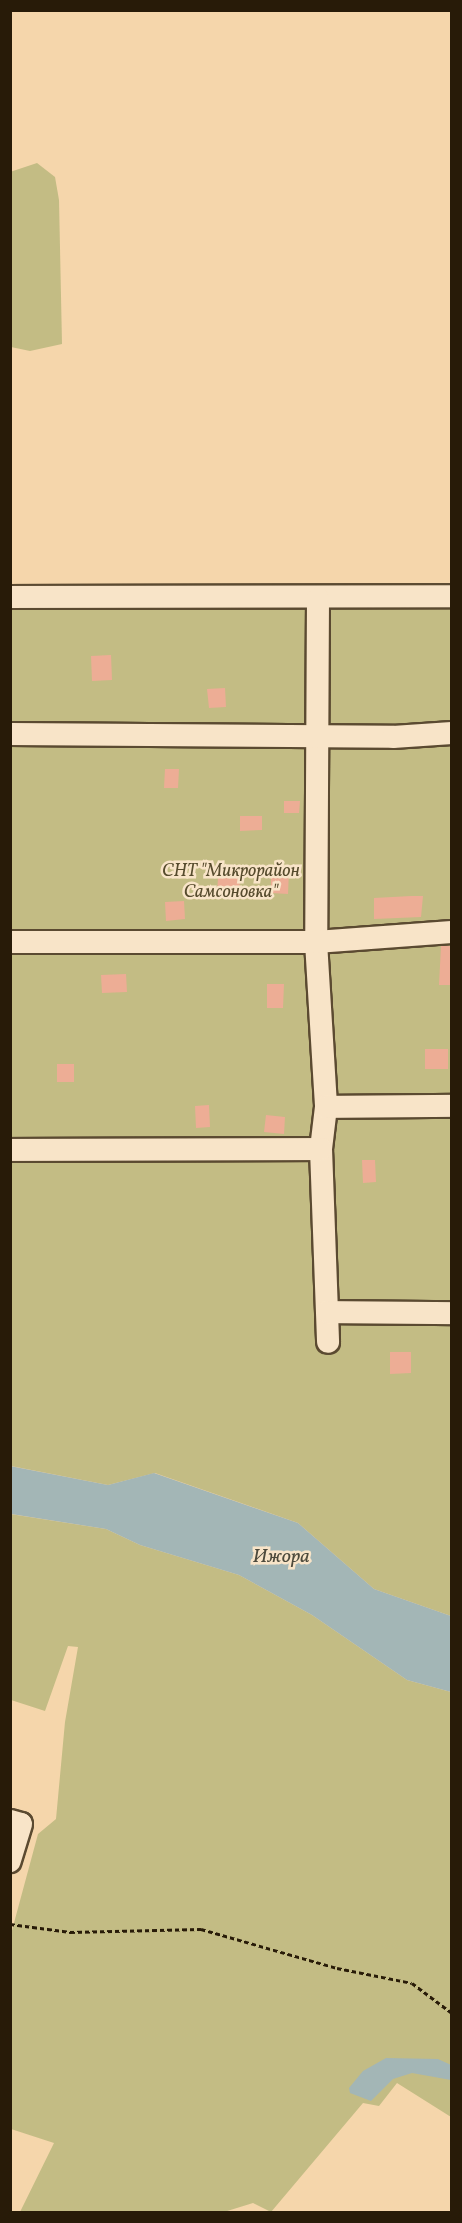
<!DOCTYPE html>
<meta charset="utf-8">
<style>
body{margin:0}
#map{position:relative;width:462px;height:2223px;overflow:hidden;background:#f5d6ab;font-family:Vollkorn,serif}
div>[style]{position:absolute}
.green>*{inset:0;background:#c3bc84}
.water>*{inset:0;background:#a3b6b6}
.building>*{inset:0;background:#edad95}
.path>*{height:3px;margin-top:-1.5px;transform-origin:0;background:repeating-linear-gradient(90deg,#281b08 0 4.5px,transparent 0 7.5px)}
.roads{filter:drop-shadow(2px 0 #5b4a31) drop-shadow(-2px 0 #5b4a31) drop-shadow(0 2px #5b4a31) drop-shadow(0 -2px #5b4a31)}
.minor>*{height:22px;margin:-11px;padding:0 11px;transform-origin:11px;border-radius:11px;background:#f8e4c8}
span{translate:-50% -50%;white-space:nowrap;text-align:center;line-height:1.15;-webkit-text-stroke:5px #f8e4c8;paint-order:stroke}
.park-label{font-size:18px;color:#564b2d;font-style:italic}
.water-label{font-size:20px;color:#4d4a3c;font-style:italic}
.frame{position:absolute;inset:0;border:12px solid #281b08;pointer-events:none}
</style>
<div id="map">
<div class="green">
<div style="clip-path:polygon(37px 163px,55px 177px,59px 200px,62px 344px,30px 351px,11px 347px,10px 172px)"></div>
<div style="clip-path:polygon(451px 596px,451px 1616px,374px 1589px,298px 1523px,155px 1473px,108px 1485px,11px 1466px,10px 597px)"></div>
<div style="clip-path:polygon(10px 1514px,106px 1529px,140px 1545px,239px 1575px,312px 1615px,407px 1680px,451px 1692px,451px 2117px,397px 2083px,379px 2106px,363px 2103px,271px 2212px,253px 2203px,224px 2212px,20px 2212px,54px 2143px,11px 2129px,11px 1934px,38px 1834px,56px 1819px,65px 1722px,78px 1647px,68px 1646px,45px 1711px,11px 1700px)"></div>
</div>
<div class="water">
<div style="clip-path:polygon(10px 1466px,108px 1485px,154px 1473px,298px 1523px,374px 1589px,451px 1616px,451px 1692px,407px 1680px,312px 1615px,239px 1575px,140px 1545px,106px 1529px,11px 1514px)"></div>
<div style="clip-path:polygon(386px 2058px,438px 2059px,451px 2065px,451px 2080px,412px 2073px,393px 2079px,371px 2101px,350px 2093px,349px 2088px,363px 2071px)"></div>
</div>
<div class="building">
<div style="clip-path:polygon(111px 655px,112px 680px,92px 681px,91px 656px)"></div>
<div style="clip-path:polygon(225px 688px,226px 707px,209px 708px,207px 689px)"></div>
<div style="clip-path:polygon(165px 769px,179px 769px,178px 788px,164px 788px)"></div>
<div style="clip-path:polygon(284px 801px,300px 801px,299px 813px,284px 813px)"></div>
<div style="clip-path:polygon(240px 816px,262px 816px,262px 830px,240px 831px)"></div>
<div style="clip-path:polygon(219px 865px,241px 866px,239px 893px,217px 892px)"></div>
<div style="clip-path:polygon(271px 870px,289px 870px,288px 894px,271px 893px)"></div>
<div style="clip-path:polygon(411px 896px,423px 896px,421px 917px,374px 919px,374px 898px)"></div>
<div style="clip-path:polygon(184px 901px,185px 919px,166px 921px,165px 902px)"></div>
<div style="clip-path:polygon(441px 946px,452px 946px,452px 985px,439px 985px)"></div>
<div style="clip-path:polygon(126px 974px,127px 992px,102px 993px,101px 975px)"></div>
<div style="clip-path:polygon(267px 984px,284px 984px,283px 1008px,267px 1008px)"></div>
<div style="clip-path:polygon(425px 1049px,448px 1049px,448px 1069px,425px 1069px)"></div>
<div style="clip-path:polygon(57px 1064px,74px 1064px,74px 1082px,57px 1082px)"></div>
<div style="clip-path:polygon(209px 1105px,210px 1127px,196px 1128px,195px 1106px)"></div>
<div style="clip-path:polygon(266px 1115px,285px 1117px,284px 1134px,264px 1132px)"></div>
<div style="clip-path:polygon(362px 1160px,375px 1160px,376px 1182px,363px 1183px)"></div>
<div style="clip-path:polygon(390px 1352px,411px 1352px,411px 1373px,390px 1374px)"></div>
</div>
<div class="path">
<div style="left:10px;top:1924px;width:61px;rotate:7.6deg"></div>
<div style="left:70px;top:1932px;width:131px;rotate:-1.3deg"></div>
<div style="left:201px;top:1929px;width:141px;rotate:16deg"></div>
<div style="left:337px;top:1968px;width:76px;rotate:11.3deg"></div>
<div style="left:412px;top:1983px;width:50px;rotate:36.9deg"></div>
</div>
<div class="roads">
<div class="minor">
<div style="left:10px;top:597px;width:442px;rotate:-0.1deg"></div>
<div style="left:318px;top:599px;width:343px;rotate:90.3deg"></div>
<div style="left:316px;top:942px;width:165px;rotate:86.5deg"></div>
<div style="left:326px;top:1107px;width:42px;rotate:96.8deg"></div>
<div style="left:321px;top:1149px;width:193px;rotate:87.9deg"></div>
<div style="left:10px;top:734px;width:383px;rotate:0.4deg"></div>
<div style="left:393px;top:737px;width:59px;rotate:-3.9deg"></div>
<div style="left:10px;top:942px;width:306px"></div>
<div style="left:316px;top:942px;width:136px;rotate:-4.2deg"></div>
<div style="left:326px;top:1107px;width:126px;rotate:-0.5deg"></div>
<div style="left:10px;top:1150px;width:311px;rotate:-0.2deg"></div>
<div style="left:328px;top:1312px;width:124px;rotate:0.5deg"></div>
<div style="left:10px;top:1821px;width:11px;rotate:15deg"></div>
<div style="left:21px;top:1824px;width:39px;rotate:107deg"></div>
</div>
</div>
<div class="park-label">
<span style="left:231px;top:883px">СНТ "Микрорайон<br>Самсоновка"</span>
</div>
<div class="water-label">
<span style="left:281px;top:1557px">Ижора</span>
</div>
<div class="frame"></div>
</div>
